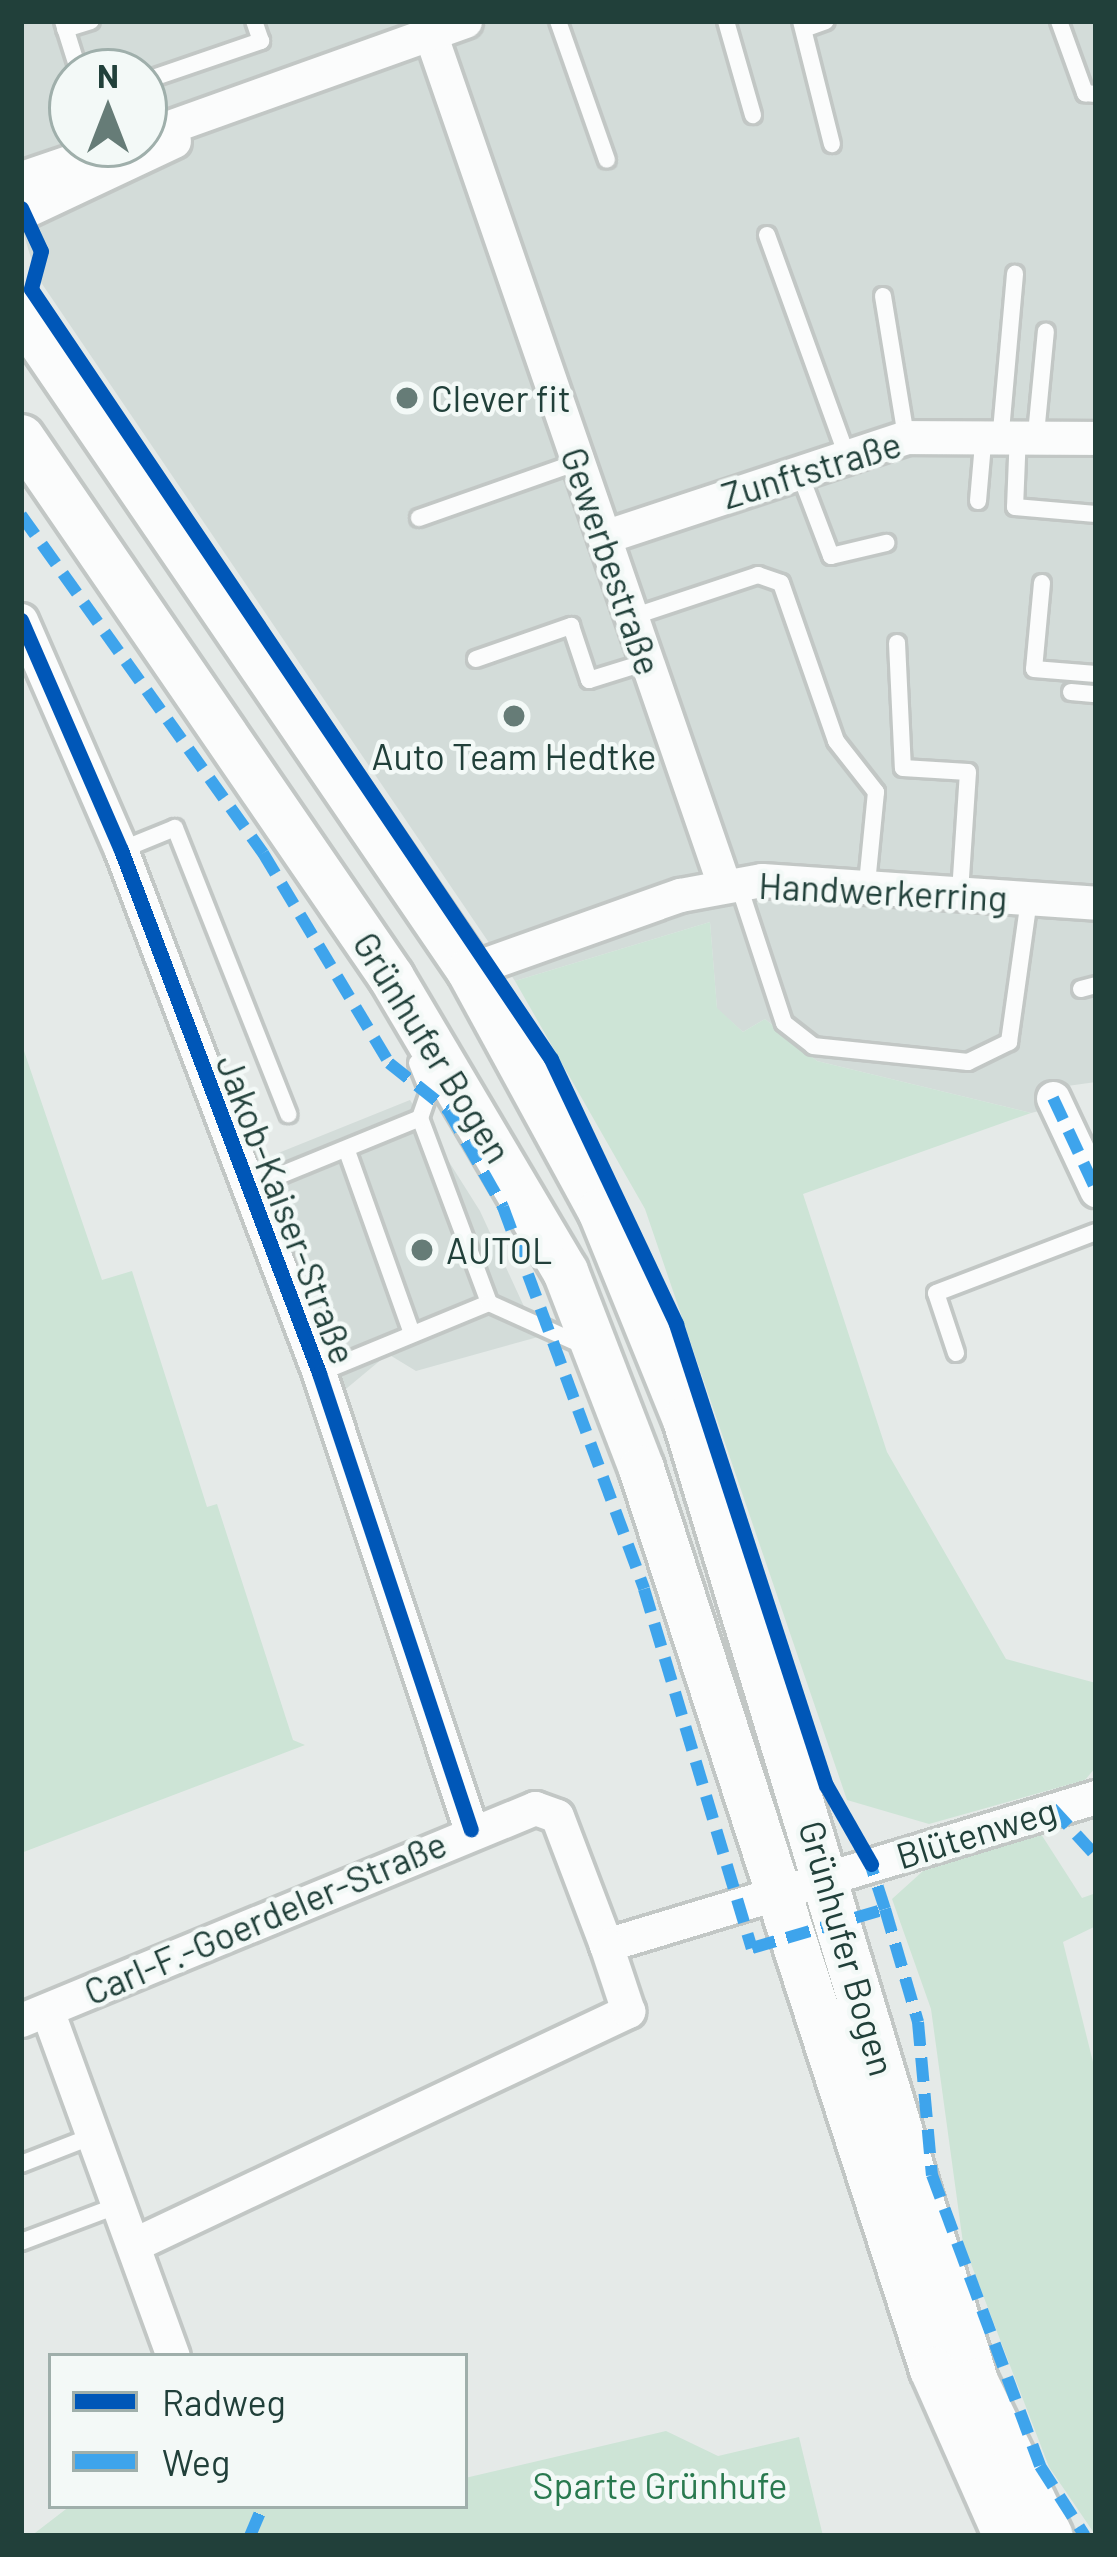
<!DOCTYPE html>
<meta charset="utf-8">
<style>
body{margin:0}
#map{position:relative;width:1117px;height:2557px;overflow:hidden;background:#e5eae8;font-family:Barlow,sans-serif}
div>[style]{position:absolute}
.built>*{inset:0;background:#d3dcd9}
.green>*{inset:0;background:#cde4d6}
.roads{filter:drop-shadow(3px 0 #c2c7c5) drop-shadow(-3px 0 #c2c7c5) drop-shadow(0 3px #c2c7c5) drop-shadow(0 -3px #c2c7c5)}
.lane>*{height:16px;margin:-8px;padding:0 8px;transform-origin:8px;border-radius:8px;background:#fbfcfc}
.street>*{height:33px;margin:-16.5px;padding:0 16.5px;transform-origin:16.5px;border-radius:16.5px;background:#fbfcfc}
.secondary>*{height:45px;margin:-22.5px;padding:0 22.5px;transform-origin:22.5px;border-radius:22.5px;background:#fbfcfc}
.quiet>*{height:12px;margin-top:-6px;transform-origin:0;background:repeating-linear-gradient(90deg,#3ea4ec 0 24px,transparent 0 36px)}
.cycleway>*{height:15px;margin:-7.5px;padding:0 7.5px;transform-origin:7.5px;border-radius:7.5px;background:#0057b8}
.dots>*{width:33px;height:33px;translate:-50% -50%;box-sizing:border-box;border:6px solid #f3f9f7;border-radius:50%}
span{translate:-50% -50%;white-space:nowrap;text-align:center;line-height:1.15;-webkit-text-stroke:9px #f3f9f7;paint-order:stroke}
.poi-label{font-size:36px;color:#21403a}
.left{translate:0 -50%;text-align:left}
.street-label{font-size:36px;color:#21403a}
.park-label{font-size:36px;color:#29794f}
.frame{position:absolute;inset:0;border:24px solid #21403a;pointer-events:none}
.legend{position:absolute;left:48px;top:2353px;width:420px;height:156px;box-sizing:border-box;background:#f3f9f7;border:3px solid #9fafab;margin:0;padding:15px 21px;list-style:none;font-size:36px;color:#21403a}
.legend li{display:flex;align-items:center;gap:24px;height:60px}
.legend b{width:60px;border:3px solid #9fafab}
.north{position:absolute;left:48px;top:48px;width:120px;height:120px;box-sizing:border-box;background:#f3f9f7;border:3px solid #9fafab;border-radius:50%;rotate:0deg;font-size:33px;font-weight:700;line-height:48px;text-align:center;color:#21403a}
.north::after{content:'';display:block;margin:auto;width:42px;height:54px;background:#667c77;clip-path:polygon(50% 0,100% 100%,50% 72%,0 100%)}
</style>
<div id="map">
<div class="built">
<div style="clip-path:polygon(evenodd,21px 21px,1096px 21px,1096px 1082px,1060px 1087px,1063px 1105px,1031px 1113px,817px 1061px,765px 1019px,743px 1032px,717px 1009px,710px 922px,515px 981px,36px 275px,21px 225px,21px 21px,72px 72px,144px 72px,144px 144px,72px 144px,72px 72px)"></div>
<div style="clip-path:polygon(410px 1100px,480px 1211px,538px 1337px,416px 1371px,388px 1354px,335px 1398px,256px 1162px)"></div>
</div>
<div class="green">
<div style="clip-path:polygon(710px 922px,717px 1008px,743px 1032px,765px 1019px,817px 1061px,1031px 1113px,803px 1194px,887px 1452px,1006px 1659px,1096px 1683px,1096px 1767px,1085px 1780px,929px 1824px,847px 1800px,645px 1209px,515px 981px)"></div>
<div style="clip-path:polygon(23px 1048px,102px 1280px,132px 1271px,207px 1507px,217px 1504px,293px 1740px,305px 1745px,21px 1853px)"></div>
<div style="clip-path:polygon(1041px 1834px,1082px 1898px,1096px 1893px,1096px 1926px,1063px 1942px,1096px 2074px,1096px 2536px,1049px 2467px,963px 2243px,931px 2009px,892px 1899px,923px 1871px)"></div>
<div style="clip-path:polygon(666px 2431px,718px 2456px,799px 2437px,823px 2536px,31px 2536px,70px 2506px,465px 2506px,465px 2478px)"></div>
</div>
<div class="roads">
<div class="lane">
<div style="left:63px;top:21px;width:53px;rotate:72.6deg"></div>
<div style="left:558px;top:21px;width:147px;rotate:70.6deg"></div>
<div style="left:726px;top:21px;width:98px;rotate:74deg"></div>
<div style="left:801px;top:21px;width:127px;rotate:75.9deg"></div>
<div style="left:1059px;top:21px;width:77px;rotate:70.1deg"></div>
<div style="left:1085px;top:93px;width:11px;rotate:5deg"></div>
<div style="left:65px;top:29px;width:27px;rotate:-17deg"></div>
<div style="left:804px;top:29px;width:23px;rotate:-20deg"></div>
<div style="left:144px;top:81px;width:124px;rotate:-18.9deg"></div>
<div style="left:261px;top:41px;width:21px;rotate:-109deg"></div>
<div style="left:767px;top:235px;width:230px;rotate:70.1deg"></div>
<div style="left:883px;top:296px;width:143px;rotate:80.7deg"></div>
<div style="left:1001px;top:431px;width:158px;rotate:-84.9deg"></div>
<div style="left:1018px;top:433px;width:74px;rotate:92.3deg"></div>
<div style="left:1015px;top:507px;width:81px;rotate:4.9deg"></div>
<div style="left:1036px;top:434px;width:103px;rotate:-84.5deg"></div>
<div style="left:798px;top:469px;width:93px;rotate:69.2deg"></div>
<div style="left:831px;top:556px;width:57px;rotate:-13.3deg"></div>
<div style="left:978px;top:501px;width:68px;rotate:-85deg"></div>
<div style="left:419px;top:518px;width:169px;rotate:-19.4deg"></div>
<div style="left:1042px;top:583px;width:86px;rotate:95.3deg"></div>
<div style="left:1034px;top:669px;width:62px;rotate:4.6deg"></div>
<div style="left:632px;top:617px;width:133px;rotate:-18.4deg"></div>
<div style="left:758px;top:575px;width:24px;rotate:19deg"></div>
<div style="left:781px;top:583px;width:167px;rotate:70.8deg"></div>
<div style="left:836px;top:741px;width:65px;rotate:51.9deg"></div>
<div style="left:876px;top:792px;width:92px;rotate:95.6deg"></div>
<div style="left:897px;top:643px;width:125px;rotate:87.3deg"></div>
<div style="left:903px;top:768px;width:65px;rotate:3.5deg"></div>
<div style="left:968px;top:772px;width:122px;rotate:93.8deg"></div>
<div style="left:476px;top:659px;width:101px;rotate:-19.2deg"></div>
<div style="left:571px;top:626px;width:57px;rotate:71.6deg"></div>
<div style="left:589px;top:680px;width:61px;rotate:-17.2deg"></div>
<div style="left:1071px;top:692px;width:25px;rotate:5deg"></div>
<div style="left:121px;top:850px;width:58px;rotate:-22.2deg"></div>
<div style="left:175px;top:828px;width:308px;rotate:68.4deg"></div>
<div style="left:738px;top:883px;width:147px;rotate:71.8deg"></div>
<div style="left:784px;top:1023px;width:37px;rotate:38deg"></div>
<div style="left:813px;top:1046px;width:156px;rotate:5.9deg"></div>
<div style="left:968px;top:1062px;width:46px;rotate:-26deg"></div>
<div style="left:1009px;top:1042px;width:144px;rotate:-82deg"></div>
<div style="left:1081px;top:989px;width:16px;rotate:-15deg"></div>
<div style="left:417px;top:1063px;width:31px;rotate:68deg"></div>
<div style="left:429px;top:1092px;width:28px;rotate:109deg"></div>
<div style="left:420px;top:1118px;width:197px;rotate:69.5deg"></div>
<div style="left:347px;top:1151px;width:191px;rotate:70.4deg"></div>
<div style="left:244px;top:1190px;width:190px;rotate:-22.2deg"></div>
<div style="left:956px;top:1353px;width:63px;rotate:-108.4deg"></div>
<div style="left:936px;top:1293px;width:171px;rotate:-20.9deg"></div>
<div style="left:319px;top:1373px;width:184px;rotate:-22.4deg"></div>
<div style="left:489px;top:1303px;width:102px;rotate:24.3deg"></div>
<div style="left:21px;top:2164px;width:77px;rotate:-21.3deg"></div>
<div style="left:21px;top:2242px;width:105px;rotate:-20.7deg"></div>
</div>
<div class="street">
<div style="left:430px;top:33px;width:901px;rotate:70.96deg"></div>
<div style="left:144px;top:136px;width:341px;rotate:-19.7deg"></div>
<div style="left:21px;top:178px;width:106px;rotate:-18.8deg"></div>
<div style="left:21px;top:213px;width:169px;rotate:-25.2deg"></div>
<div style="left:604px;top:537px;width:318px;rotate:-18.3deg"></div>
<div style="left:906px;top:437px;width:190px;rotate:0.3deg"></div>
<div style="left:21px;top:620px;width:251px;rotate:66.5deg"></div>
<div style="left:121px;top:850px;width:559px;rotate:69.26deg"></div>
<div style="left:319px;top:1373px;width:481px;rotate:71.6deg"></div>
<div style="left:469px;top:970px;width:224px;rotate:-19.6deg"></div>
<div style="left:680px;top:895px;width:83px;rotate:-10.4deg"></div>
<div style="left:762px;top:880px;width:335px;rotate:3.9deg"></div>
<div style="left:1053px;top:1098px;width:102px;rotate:64.9deg"></div>
<div style="left:47px;top:2010px;width:368px;rotate:70deg"></div>
<div style="left:21px;top:2020px;width:556px;rotate:-22.41deg"></div>
<div style="left:535px;top:1808px;width:23px;rotate:20deg"></div>
<div style="left:557px;top:1816px;width:138px;rotate:69.2deg"></div>
<div style="left:606px;top:1945px;width:512px;rotate:-16.81deg"></div>
<div style="left:133px;top:2245px;width:548px;rotate:-25.3deg"></div>
<div style="left:628px;top:2011px;width:70px;rotate:-108.4deg"></div>
</div>
<div class="secondary">
<div style="left:21px;top:313px;width:795px;rotate:55.71deg"></div>
<div style="left:469px;top:970px;width:273px;rotate:61.4deg"></div>
<div style="left:600px;top:1210px;width:226px;rotate:67.9deg"></div>
<div style="left:685px;top:1419px;width:1005px;rotate:73.22deg"></div>
<div style="left:975px;top:2381px;width:172px;rotate:64.2deg"></div>
<div style="left:21px;top:437px;width:655px;rotate:55.58deg"></div>
<div style="left:391px;top:977px;width:342px;rotate:59.4deg"></div>
<div style="left:565px;top:1271px;width:211px;rotate:68.9deg"></div>
<div style="left:641px;top:1468px;width:947px;rotate:72.1deg"></div>
<div style="left:932px;top:2369px;width:183px;rotate:66.1deg"></div>
</div>
</div>
<div class="quiet">
<div style="left:21px;top:515px;width:416px;rotate:54.4deg"></div>
<div style="left:263px;top:853px;width:245px;rotate:59deg"></div>
<div style="left:389px;top:1063px;width:75px;rotate:38.5deg"></div>
<div style="left:448px;top:1110px;width:112px;rotate:60.4deg"></div>
<div style="left:503px;top:1207px;width:407px;rotate:69.7deg"></div>
<div style="left:644px;top:1589px;width:375px;rotate:73.3deg"></div>
<div style="left:752px;top:1948px;width:139px;rotate:-16.3deg"></div>
<div style="left:885px;top:1909px;width:55px;rotate:-108.1deg"></div>
<div style="left:1053px;top:1098px;width:102px;rotate:64.9deg"></div>
<div style="left:1052px;top:1808px;width:65px;rotate:47.5deg"></div>
<div style="left:885px;top:1909px;width:118px;rotate:73.7deg"></div>
<div style="left:918px;top:2022px;width:154px;rotate:84.8deg"></div>
<div style="left:932px;top:2175px;width:310px;rotate:69.6deg"></div>
<div style="left:1040px;top:2466px;width:83px;rotate:57.3deg"></div>
<div style="left:250px;top:2536px;width:33px;rotate:-67deg"></div>
</div>
<div class="cycleway">
<div style="left:21px;top:208px;width:47px;rotate:65.1deg"></div>
<div style="left:41px;top:251px;width:39px;rotate:105deg"></div>
<div style="left:31px;top:289px;width:929px;rotate:55.97deg"></div>
<div style="left:551px;top:1059px;width:293px;rotate:64.7deg"></div>
<div style="left:676px;top:1324px;width:485px;rotate:72deg"></div>
<div style="left:826px;top:1785px;width:91px;rotate:60.3deg"></div>
<div style="left:21px;top:620px;width:251px;rotate:66.5deg"></div>
<div style="left:121px;top:850px;width:559px;rotate:69.26deg"></div>
<div style="left:319px;top:1373px;width:481px;rotate:71.6deg"></div>
</div>
<div class="dots">
<div style="left:407px;top:398px;background:#667c77"></div>
<div style="left:514px;top:716px;background:#667c77"></div>
<div style="left:422px;top:1250px;background:#667c77"></div>
</div>
<div class="poi-label">
<span class="left" style="left:431px;top:398px">Clever fit</span>
<span style="left:514px;top:756px">Auto Team Hedtke</span>
<span class="left" style="left:446px;top:1250px">AUTOL</span>
</div>
<div class="street-label">
<span style="left:811px;top:469px;rotate:-17deg">Zunftstraße</span>
<span style="left:612px;top:561px;rotate:71deg">Gewerbestraße</span>
<span style="left:883px;top:891px;rotate:3deg">Handwerkerring</span>
<span style="left:433px;top:1047px;rotate:58deg">Grünhufer Bogen</span>
<span style="left:287px;top:1209px;rotate:69deg">Jakob-Kaiser-Straße</span>
<span style="left:976px;top:1832px;rotate:-17deg">Blütenweg</span>
<span style="left:265px;top:1917px;rotate:-23deg">Carl-F.-Goerdeler-Straße</span>
<span style="left:848px;top:1948px;rotate:74deg">Grünhufer Bogen</span>
</div>
<div class="park-label">
<span style="left:660px;top:2485px">Sparte Grünhufe</span>
</div>
<div class="frame"></div>
<ul class="legend">
<li><b style="height:15px;background:#0057b8"></b>Radweg</li>
<li><b style="height:15px;background:#3ea4ec"></b>Weg</li>
</ul>
<div class="north">N</div>
</div>
